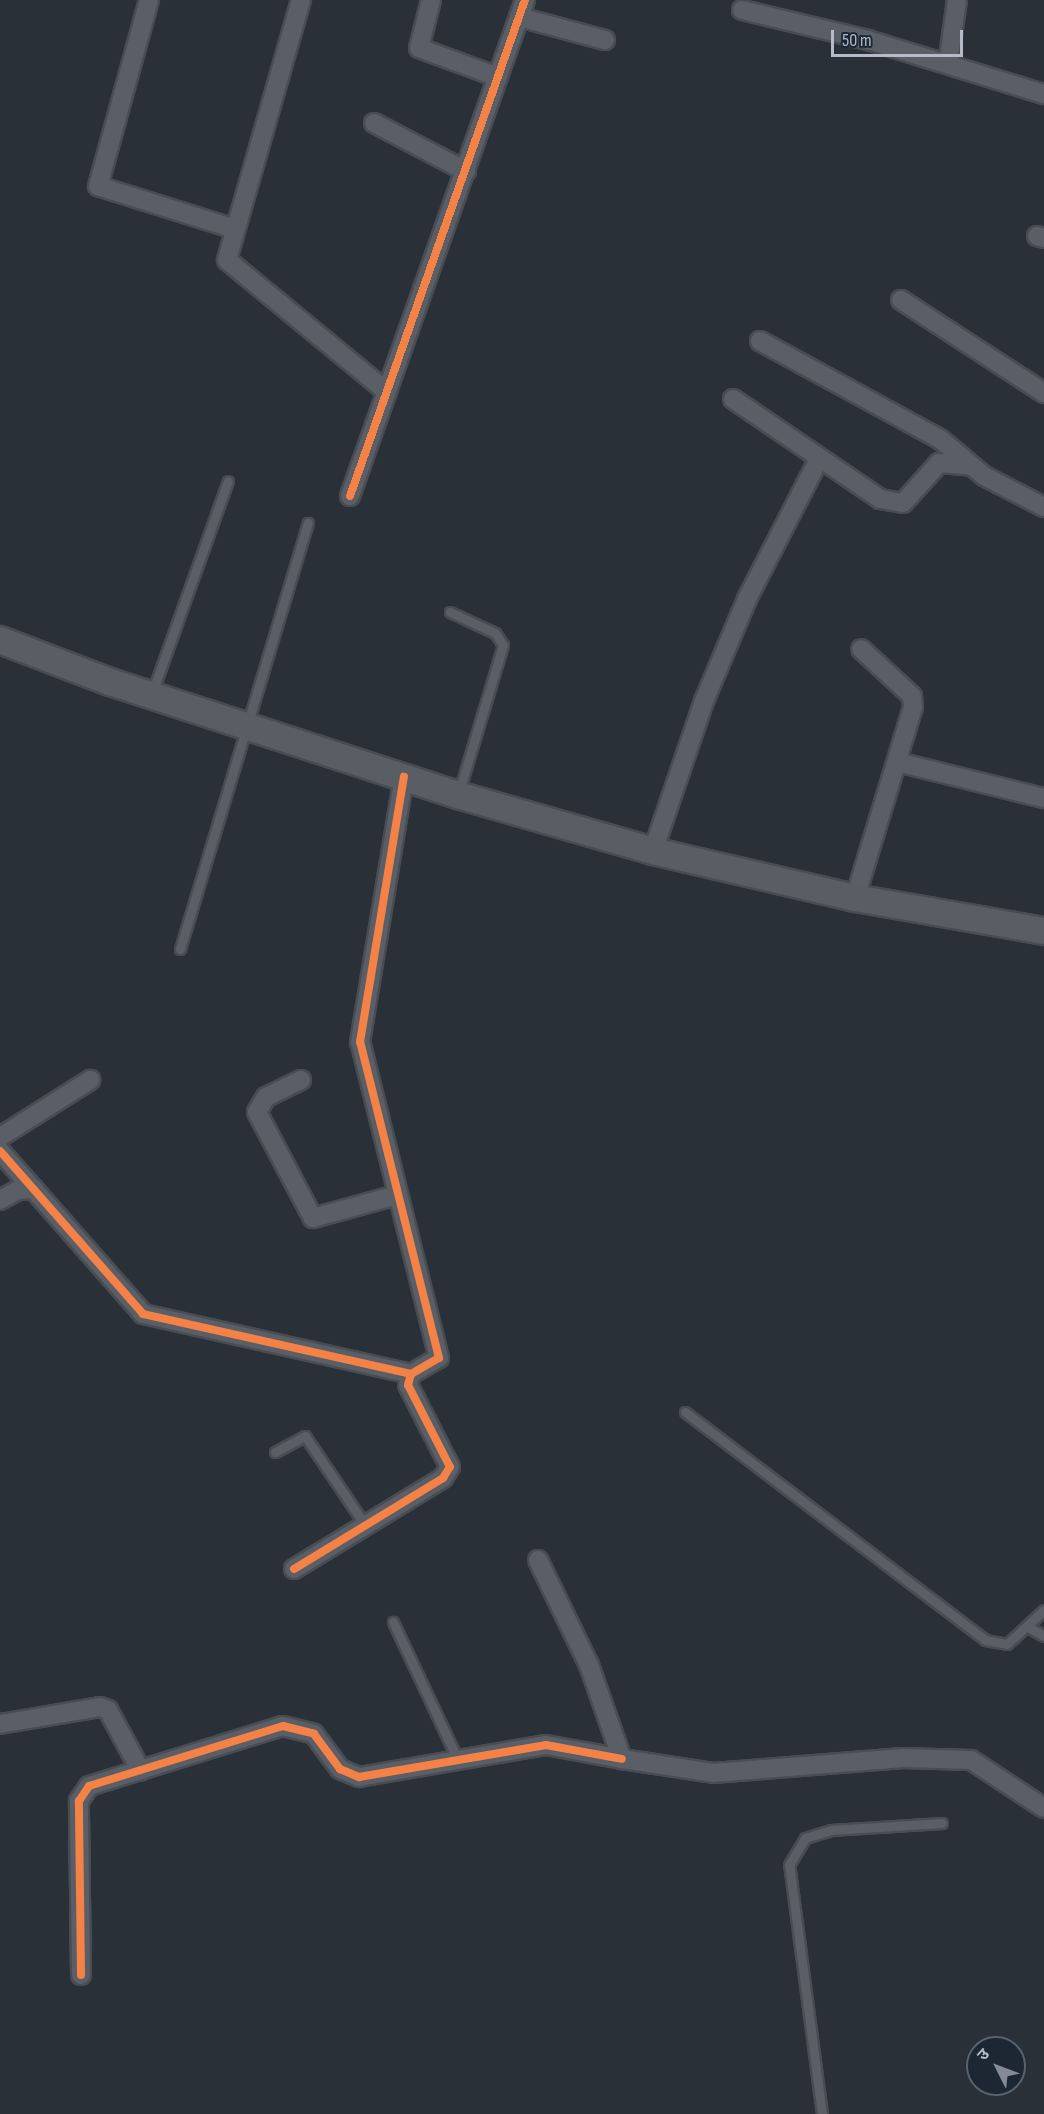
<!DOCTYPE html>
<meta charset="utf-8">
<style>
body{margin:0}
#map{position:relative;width:1044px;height:2114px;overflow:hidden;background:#2a3038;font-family:"Sofia Sans Condensed","Noto Sans Devanagari",sans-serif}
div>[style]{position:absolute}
.roads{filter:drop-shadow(2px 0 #484c53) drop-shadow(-2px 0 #484c53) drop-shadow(0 2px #484c53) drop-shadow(0 -2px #484c53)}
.lane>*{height:9px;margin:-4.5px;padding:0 4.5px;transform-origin:4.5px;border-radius:4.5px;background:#5a5e66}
.street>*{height:18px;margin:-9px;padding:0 9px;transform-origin:9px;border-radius:9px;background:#5a5e66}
.secondary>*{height:26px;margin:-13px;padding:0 13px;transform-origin:13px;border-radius:13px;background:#595d64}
.cycleway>*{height:8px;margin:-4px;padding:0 4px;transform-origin:4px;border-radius:4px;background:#f48246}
span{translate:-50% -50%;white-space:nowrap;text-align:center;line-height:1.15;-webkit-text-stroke:6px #1d2633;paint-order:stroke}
.north{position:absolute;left:966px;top:2036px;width:60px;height:60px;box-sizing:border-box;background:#1d2633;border:2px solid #59626f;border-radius:50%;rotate:312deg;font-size:16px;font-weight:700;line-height:24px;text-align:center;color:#b4bcc9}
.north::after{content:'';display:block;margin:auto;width:21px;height:27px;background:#848b96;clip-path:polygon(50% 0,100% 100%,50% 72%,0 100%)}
.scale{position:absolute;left:831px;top:30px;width:132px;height:27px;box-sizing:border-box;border:3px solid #b4bcc9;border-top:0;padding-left:8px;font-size:18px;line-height:21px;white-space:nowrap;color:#b4bcc9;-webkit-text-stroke:4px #1d2633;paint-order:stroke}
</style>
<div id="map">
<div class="roads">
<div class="lane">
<div style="left:450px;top:612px;width:50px;rotate:25deg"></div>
<div style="left:495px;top:633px;width:14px;rotate:56deg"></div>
<div style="left:503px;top:645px;width:153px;rotate:106.7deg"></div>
<div style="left:152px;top:693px;width:225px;rotate:-70.3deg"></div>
<div style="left:180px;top:949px;width:445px;rotate:-73.3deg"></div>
<div style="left:685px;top:1412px;width:377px;rotate:37.2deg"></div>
<div style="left:985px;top:1640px;width:22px;rotate:10deg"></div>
<div style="left:1007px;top:1644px;width:50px;rotate:-42.6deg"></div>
<div style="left:275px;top:1452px;width:34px;rotate:-28deg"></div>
<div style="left:305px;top:1436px;width:107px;rotate:56deg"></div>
<div style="left:393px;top:1622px;width:155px;rotate:64.8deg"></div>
<div style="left:1028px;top:1627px;width:18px;rotate:29deg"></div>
<div style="left:822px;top:2114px;width:251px;rotate:-97.5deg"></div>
<div style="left:789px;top:1865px;width:31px;rotate:-59deg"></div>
<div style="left:805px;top:1838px;width:27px;rotate:-17deg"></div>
<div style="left:831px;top:1830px;width:111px;rotate:-3.6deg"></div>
</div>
<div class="street">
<div style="left:149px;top:0;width:193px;rotate:105.3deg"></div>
<div style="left:98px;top:186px;width:140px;rotate:17.4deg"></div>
<div style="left:301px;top:0;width:270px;rotate:105.9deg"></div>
<div style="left:227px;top:260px;width:207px;rotate:39.5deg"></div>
<div style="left:431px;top:0;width:49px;rotate:104deg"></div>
<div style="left:419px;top:48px;width:84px;rotate:20.2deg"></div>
<div style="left:742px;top:10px;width:130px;rotate:13.4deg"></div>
<div style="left:868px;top:40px;width:184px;rotate:17.1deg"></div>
<div style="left:519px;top:17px;width:89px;rotate:15deg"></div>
<div style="left:948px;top:64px;width:65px;rotate:-82deg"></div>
<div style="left:374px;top:123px;width:104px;rotate:27.6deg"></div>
<div style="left:1037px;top:236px;width:7px;rotate:16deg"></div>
<div style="left:901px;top:300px;width:171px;rotate:33deg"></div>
<div style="left:760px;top:341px;width:205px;rotate:28.6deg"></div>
<div style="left:940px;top:439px;width:57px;rotate:40.1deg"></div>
<div style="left:984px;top:476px;width:68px;rotate:27.3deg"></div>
<div style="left:733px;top:399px;width:178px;rotate:34.2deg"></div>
<div style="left:880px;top:499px;width:23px;rotate:10deg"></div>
<div style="left:903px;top:503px;width:54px;rotate:-48deg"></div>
<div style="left:939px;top:463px;width:33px;rotate:5deg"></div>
<div style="left:350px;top:496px;width:526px;rotate:-70.57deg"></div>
<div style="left:897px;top:762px;width:151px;rotate:13.8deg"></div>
<div style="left:653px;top:851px;width:158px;rotate:-71.2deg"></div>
<div style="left:704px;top:701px;width:111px;rotate:-67.1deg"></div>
<div style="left:747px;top:599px;width:155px;rotate:-62.8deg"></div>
<div style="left:855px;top:898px;width:200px;rotate:-73.1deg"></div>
<div style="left:913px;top:707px;width:11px;rotate:-95deg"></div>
<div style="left:912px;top:696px;width:69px;rotate:-137.3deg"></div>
<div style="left:301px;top:1080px;width:39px;rotate:154deg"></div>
<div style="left:266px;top:1097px;width:17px;rotate:121deg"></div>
<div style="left:257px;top:1112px;width:120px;rotate:62.2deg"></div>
<div style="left:313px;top:1218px;width:87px;rotate:-15.3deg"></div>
<div style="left:0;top:1137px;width:107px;rotate:-32.3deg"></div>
<div style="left:0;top:1151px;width:217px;rotate:48.7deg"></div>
<div style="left:143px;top:1314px;width:275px;rotate:12.6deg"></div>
<div style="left:0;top:1200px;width:21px;rotate:-29deg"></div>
<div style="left:18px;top:1190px;width:16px;rotate:-4deg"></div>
<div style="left:538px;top:1560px;width:117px;rotate:64.1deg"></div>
<div style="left:589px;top:1665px;width:100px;rotate:70.7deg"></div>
<div style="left:622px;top:1759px;width:92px;rotate:8.7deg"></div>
<div style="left:713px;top:1773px;width:191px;rotate:-4.5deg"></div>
<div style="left:903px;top:1758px;width:68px;rotate:1.7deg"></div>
<div style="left:971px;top:1760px;width:87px;rotate:33.3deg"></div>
<div style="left:294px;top:1569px;width:175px;rotate:-31.4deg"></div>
<div style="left:443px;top:1478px;width:13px;rotate:-58deg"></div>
<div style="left:450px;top:1467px;width:92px;rotate:-117.1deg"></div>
<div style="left:408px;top:1385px;width:11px;rotate:-75deg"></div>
<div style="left:411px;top:1374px;width:32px;rotate:-30deg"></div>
<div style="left:439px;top:1358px;width:326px;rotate:-104deg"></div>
<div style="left:360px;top:1042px;width:269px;rotate:-80.6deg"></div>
<div style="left:0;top:1724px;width:101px;rotate:-9.6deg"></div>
<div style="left:100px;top:1707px;width:9px;rotate:21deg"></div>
<div style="left:108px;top:1710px;width:69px;rotate:61.6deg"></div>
<div style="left:81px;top:1975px;width:174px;rotate:-90.7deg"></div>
<div style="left:79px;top:1801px;width:18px;rotate:-56deg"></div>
<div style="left:89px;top:1786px;width:203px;rotate:-17.2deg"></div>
<div style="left:283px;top:1726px;width:32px;rotate:14deg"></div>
<div style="left:314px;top:1734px;width:44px;rotate:53.4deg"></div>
<div style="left:340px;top:1769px;width:21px;rotate:23deg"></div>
<div style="left:359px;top:1777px;width:190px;rotate:-9.7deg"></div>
<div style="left:546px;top:1745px;width:77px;rotate:10.4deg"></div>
</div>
<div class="secondary">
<div style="left:0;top:640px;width:118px;rotate:20.9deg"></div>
<div style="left:110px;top:682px;width:366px;rotate:18deg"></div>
<div style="left:458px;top:795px;width:203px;rotate:16deg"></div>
<div style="left:653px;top:851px;width:207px;rotate:13.1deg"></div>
<div style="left:855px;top:898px;width:192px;rotate:9.9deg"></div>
</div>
</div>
<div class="cycleway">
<div style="left:350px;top:496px;width:526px;rotate:-70.57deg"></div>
<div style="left:0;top:1151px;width:217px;rotate:48.7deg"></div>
<div style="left:143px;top:1314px;width:275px;rotate:12.6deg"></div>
<div style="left:294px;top:1569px;width:175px;rotate:-31.4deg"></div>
<div style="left:443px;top:1478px;width:13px;rotate:-58deg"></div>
<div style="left:450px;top:1467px;width:92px;rotate:-117.1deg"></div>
<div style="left:408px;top:1385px;width:11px;rotate:-75deg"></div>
<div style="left:411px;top:1374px;width:32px;rotate:-30deg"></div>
<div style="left:439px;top:1358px;width:326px;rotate:-104deg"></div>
<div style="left:360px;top:1042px;width:269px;rotate:-80.6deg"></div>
<div style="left:81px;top:1975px;width:174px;rotate:-90.7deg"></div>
<div style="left:79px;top:1801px;width:18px;rotate:-56deg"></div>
<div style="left:89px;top:1786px;width:203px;rotate:-17.2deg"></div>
<div style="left:283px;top:1726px;width:32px;rotate:14deg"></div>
<div style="left:314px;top:1734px;width:44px;rotate:53.4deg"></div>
<div style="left:340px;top:1769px;width:21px;rotate:23deg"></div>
<div style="left:359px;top:1777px;width:190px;rotate:-9.7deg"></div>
<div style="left:546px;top:1745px;width:77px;rotate:10.4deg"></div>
</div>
<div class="north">उ</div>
<div class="scale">50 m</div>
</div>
